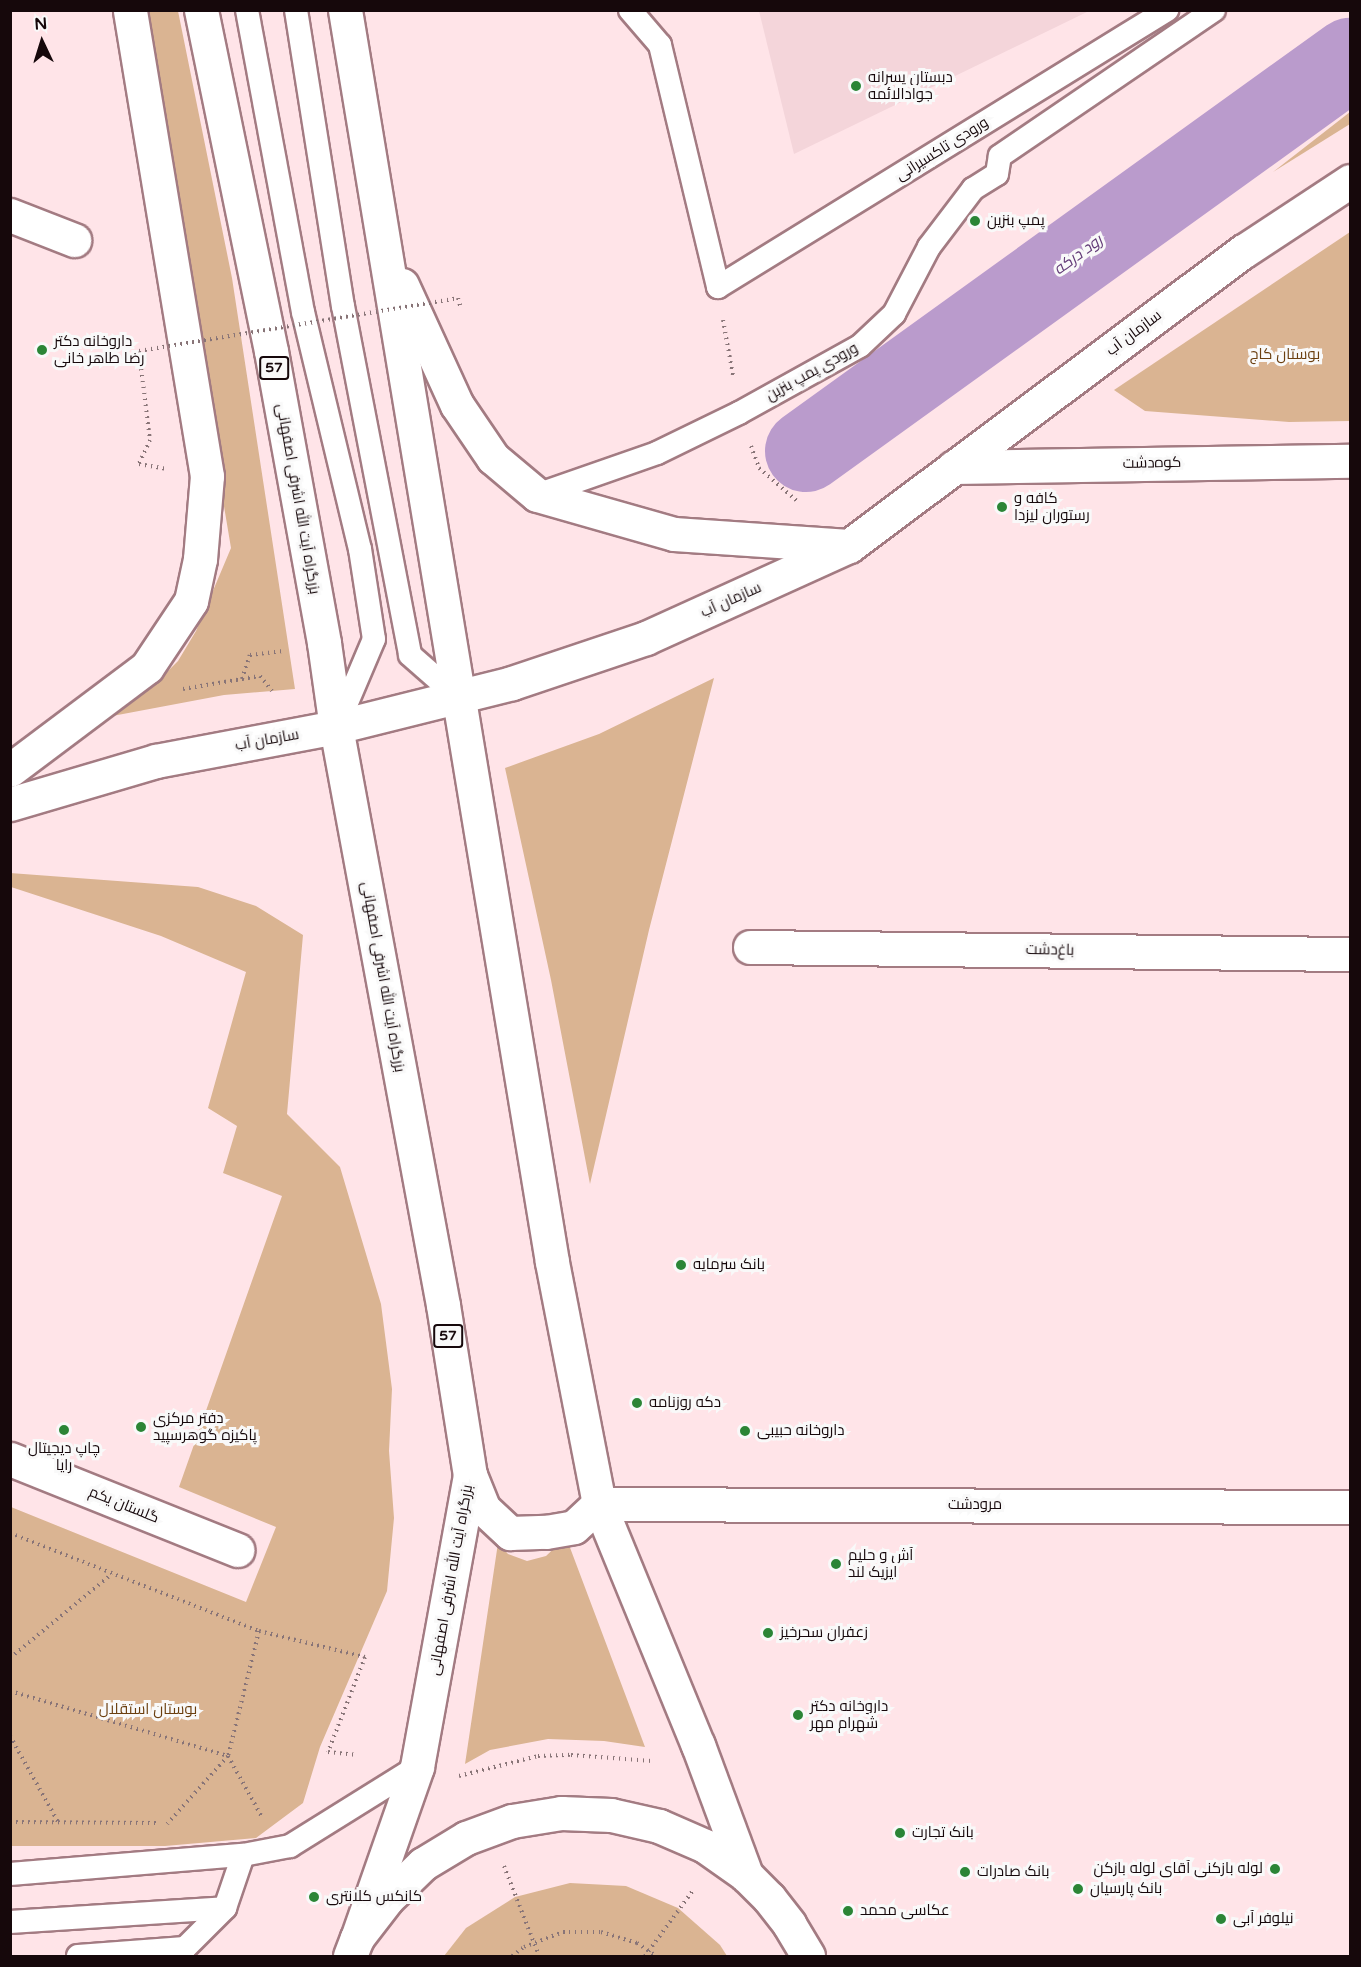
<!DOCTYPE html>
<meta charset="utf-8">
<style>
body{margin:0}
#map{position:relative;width:1361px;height:1967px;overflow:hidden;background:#ffe4e8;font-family:"Varela Round",Cairo,sans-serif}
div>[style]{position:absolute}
.built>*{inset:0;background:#f4d5da}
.green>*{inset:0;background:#dab492}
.river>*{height:82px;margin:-41px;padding:0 41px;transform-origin:41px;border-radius:41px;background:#ba9bcc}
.path>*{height:4px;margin-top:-2px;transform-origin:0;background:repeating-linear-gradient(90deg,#887477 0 1.5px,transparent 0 6px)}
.roads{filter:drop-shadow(2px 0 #a37b82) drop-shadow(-2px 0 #a37b82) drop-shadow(0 2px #a37b82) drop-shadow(0 -2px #a37b82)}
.service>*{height:22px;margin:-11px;padding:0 11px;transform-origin:11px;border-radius:11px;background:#fff}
.minor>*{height:33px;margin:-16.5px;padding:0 16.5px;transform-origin:16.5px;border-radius:16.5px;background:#fff}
.secondary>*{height:33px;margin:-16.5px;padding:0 16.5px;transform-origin:16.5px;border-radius:16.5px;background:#fff}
.primary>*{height:33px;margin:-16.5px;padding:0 16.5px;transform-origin:16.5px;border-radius:16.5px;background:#fff}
.trunk>*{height:33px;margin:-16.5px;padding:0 16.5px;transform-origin:16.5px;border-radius:16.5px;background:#fff}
.path-bridge>*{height:4px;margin-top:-2px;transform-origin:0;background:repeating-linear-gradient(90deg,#887477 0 1.5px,transparent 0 6px)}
.dots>*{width:16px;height:16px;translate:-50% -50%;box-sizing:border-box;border:3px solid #f9f9f9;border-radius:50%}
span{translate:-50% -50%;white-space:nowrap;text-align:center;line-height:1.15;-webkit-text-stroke:6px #f9f9f9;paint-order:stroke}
.shield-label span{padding:2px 4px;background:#f9f9f9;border:2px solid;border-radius:4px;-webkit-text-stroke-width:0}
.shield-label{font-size:14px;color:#16080b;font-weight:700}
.poi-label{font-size:15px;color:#16080b}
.left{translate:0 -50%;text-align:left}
.right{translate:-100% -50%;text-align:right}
.street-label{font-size:15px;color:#16080b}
.park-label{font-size:15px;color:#6b3f0f}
.water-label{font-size:16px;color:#623a77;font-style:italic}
.frame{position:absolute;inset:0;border:12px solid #16080b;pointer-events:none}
.north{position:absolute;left:12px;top:12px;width:60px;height:60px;-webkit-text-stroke:4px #f9f9f9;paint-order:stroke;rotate:356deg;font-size:16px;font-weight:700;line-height:24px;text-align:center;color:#16080b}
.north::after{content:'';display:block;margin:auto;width:21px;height:27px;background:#16080b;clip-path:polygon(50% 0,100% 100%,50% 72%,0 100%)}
</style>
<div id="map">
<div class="built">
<div style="clip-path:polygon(759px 11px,759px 10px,1089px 11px,794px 154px)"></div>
</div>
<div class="green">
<div style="clip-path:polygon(141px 11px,178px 11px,232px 278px,295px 689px,224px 695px,107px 717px,136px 694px,158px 681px,178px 661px,196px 631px,231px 548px)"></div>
<div style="clip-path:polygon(1350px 112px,1350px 124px,1273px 172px)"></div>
<div style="clip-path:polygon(1350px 232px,1350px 421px,1289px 422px,1145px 411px,1114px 390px)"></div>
<div style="clip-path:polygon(714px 678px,649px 930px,590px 1184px,551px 980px,505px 768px,599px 734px)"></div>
<div style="clip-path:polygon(10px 873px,198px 887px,256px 906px,303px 935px,287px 1114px,340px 1167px,381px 1304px,392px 1389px,389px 1451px,394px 1518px,387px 1591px,320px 1747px,303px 1803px,256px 1838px,165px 1846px,11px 1846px,11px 1507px,246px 1602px,276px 1527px,179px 1487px,282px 1196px,223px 1173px,237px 1126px,208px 1108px,246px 972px,161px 936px,11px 887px)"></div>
<div style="clip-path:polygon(566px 1537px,645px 1747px,604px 1741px,548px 1739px,490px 1750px,465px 1764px,498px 1543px,508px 1554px,527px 1561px,546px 1556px)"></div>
<div style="clip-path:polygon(570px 1883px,626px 1886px,678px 1908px,720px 1945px,727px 1956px,444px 1956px,466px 1928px,515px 1897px)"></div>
</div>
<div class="river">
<div style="left:806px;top:451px;width:671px;rotate:-35.78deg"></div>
</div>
<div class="path">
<div style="left:458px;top:298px;width:11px;rotate:75deg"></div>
<div style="left:723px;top:320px;width:56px;rotate:79.7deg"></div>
<div style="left:139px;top:351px;width:90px;rotate:83deg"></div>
<div style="left:150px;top:440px;width:26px;rotate:115deg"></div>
<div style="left:139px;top:464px;width:27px;rotate:10deg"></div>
<div style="left:751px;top:446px;width:23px;rotate:70deg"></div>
<div style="left:759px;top:468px;width:50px;rotate:41deg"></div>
<div style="left:242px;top:679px;width:25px;rotate:-72deg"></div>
<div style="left:250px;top:655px;width:33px;rotate:-7deg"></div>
<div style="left:183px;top:689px;width:78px;rotate:-9.6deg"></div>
<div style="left:260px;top:676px;width:19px;rotate:51deg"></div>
<div style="left:10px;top:1533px;width:268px;rotate:21.5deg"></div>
<div style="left:259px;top:1631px;width:129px;rotate:103.9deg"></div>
<div style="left:228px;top:1756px;width:91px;rotate:131.9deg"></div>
<div style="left:259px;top:1631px;width:109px;rotate:13.8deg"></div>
<div style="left:365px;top:1657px;width:102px;rotate:111.3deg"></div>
<div style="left:328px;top:1752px;width:27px;rotate:6deg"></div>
<div style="left:10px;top:1658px;width:132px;rotate:-39.5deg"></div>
<div style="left:10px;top:1691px;width:227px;rotate:16.6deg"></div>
<div style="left:228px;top:1756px;width:70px;rotate:60.9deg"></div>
<div style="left:10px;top:1736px;width:98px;rotate:60.8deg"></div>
<div style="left:459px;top:1776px;width:81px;rotate:-14.2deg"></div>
<div style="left:538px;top:1756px;width:33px;rotate:-2deg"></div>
<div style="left:571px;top:1755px;width:81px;rotate:4.2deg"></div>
<div style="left:10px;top:1822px;width:146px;rotate:0.4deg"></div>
<div style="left:504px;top:1866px;width:97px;rotate:68.7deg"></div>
<div style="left:512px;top:1956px;width:15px;rotate:-37deg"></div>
<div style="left:524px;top:1947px;width:42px;rotate:-21deg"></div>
<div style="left:563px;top:1932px;width:38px"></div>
<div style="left:601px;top:1932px;width:38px;rotate:17deg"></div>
<div style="left:637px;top:1943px;width:23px;rotate:34deg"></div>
<div style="left:645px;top:1956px;width:83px;rotate:-53.8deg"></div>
</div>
<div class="roads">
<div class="service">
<div style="left:247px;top:10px;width:307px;rotate:79.5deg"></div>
<div style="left:303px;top:312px;width:244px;rotate:76.5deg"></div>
<div style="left:360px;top:549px;width:91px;rotate:81.2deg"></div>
<div style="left:374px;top:639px;width:95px;rotate:113deg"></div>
<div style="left:296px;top:10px;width:300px;rotate:81deg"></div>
<div style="left:343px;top:306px;width:355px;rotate:79.1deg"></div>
<div style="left:410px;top:655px;width:64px;rotate:41.2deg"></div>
<div style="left:630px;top:10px;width:46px;rotate:49.4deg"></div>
<div style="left:660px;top:45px;width:249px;rotate:76.5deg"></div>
<div style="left:718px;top:287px;width:528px;rotate:-31.67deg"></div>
<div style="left:537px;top:495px;width:127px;rotate:-19.3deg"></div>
<div style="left:657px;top:453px;width:91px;rotate:-26deg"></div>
<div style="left:739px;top:413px;width:138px;rotate:-29deg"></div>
<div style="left:860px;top:346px;width:47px;rotate:-43.3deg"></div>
<div style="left:894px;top:314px;width:76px;rotate:-62.4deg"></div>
<div style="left:929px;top:247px;width:73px;rotate:-52.8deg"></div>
<div style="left:973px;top:189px;width:28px;rotate:-32deg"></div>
<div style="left:997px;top:174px;width:18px;rotate:-81deg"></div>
<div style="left:1000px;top:156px;width:259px;rotate:-34.3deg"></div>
<div style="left:10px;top:1874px;width:234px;rotate:-4.7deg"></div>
<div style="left:243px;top:1855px;width:48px;rotate:-10.8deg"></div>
<div style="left:290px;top:1846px;width:150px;rotate:-31.9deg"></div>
<div style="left:10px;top:1922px;width:215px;rotate:-3.7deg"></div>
<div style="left:225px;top:1908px;width:56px;rotate:-71.2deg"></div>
<div style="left:78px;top:1956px;width:107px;rotate:-4.3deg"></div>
<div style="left:185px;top:1948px;width:57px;rotate:-45deg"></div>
</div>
<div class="minor">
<div style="left:10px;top:215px;width:69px;rotate:21.3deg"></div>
<div style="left:954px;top:467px;width:396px;rotate:-0.9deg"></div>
<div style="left:750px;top:947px;width:600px;rotate:0.67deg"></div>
<div style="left:10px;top:1459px;width:245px;rotate:21.8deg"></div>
<div style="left:599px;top:1504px;width:751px;rotate:0.23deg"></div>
</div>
<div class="secondary">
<div style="left:10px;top:804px;width:152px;rotate:-16.4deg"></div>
<div style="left:156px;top:761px;width:183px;rotate:-10.7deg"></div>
<div style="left:336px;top:727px;width:181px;rotate:-14deg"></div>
<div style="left:512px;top:683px;width:141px;rotate:-18.6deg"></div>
<div style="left:646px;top:638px;width:223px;rotate:-24.4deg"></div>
<div style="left:849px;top:546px;width:493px;rotate:-36.8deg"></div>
<div style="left:1244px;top:251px;width:127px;rotate:-33.4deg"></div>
</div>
<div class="primary">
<div style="left:350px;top:1956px;width:19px;rotate:-69deg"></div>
<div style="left:357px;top:1938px;width:49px;rotate:-52.4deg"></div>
<div style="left:387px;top:1899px;width:50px;rotate:-44.2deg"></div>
<div style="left:423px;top:1864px;width:50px;rotate:-31.2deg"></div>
<div style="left:466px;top:1838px;width:49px;rotate:-20.3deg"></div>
<div style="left:512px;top:1821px;width:50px;rotate:-9.3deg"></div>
<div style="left:561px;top:1813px;width:50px;rotate:2.3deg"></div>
<div style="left:611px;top:1815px;width:49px;rotate:12.9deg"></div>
<div style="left:659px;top:1826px;width:50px;rotate:23.5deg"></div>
<div style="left:705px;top:1846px;width:50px;rotate:35.3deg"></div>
<div style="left:746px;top:1875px;width:33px;rotate:45deg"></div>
<div style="left:769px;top:1898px;width:33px;rotate:52deg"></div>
<div style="left:789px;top:1924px;width:37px;rotate:59deg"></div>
</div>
<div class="trunk">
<div style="left:201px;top:10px;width:348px;rotate:78.4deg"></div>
<div style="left:271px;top:351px;width:297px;rotate:79.7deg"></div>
<div style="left:324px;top:643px;width:85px;rotate:81.9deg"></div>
<div style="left:336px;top:727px;width:588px;rotate:79.51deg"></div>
<div style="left:443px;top:1305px;width:172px;rotate:81deg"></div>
<div style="left:470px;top:1475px;width:297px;rotate:100.3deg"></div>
<div style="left:417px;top:1767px;width:181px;rotate:109.3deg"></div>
<div style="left:345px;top:10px;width:1269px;rotate:80.61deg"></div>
<div style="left:552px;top:1262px;width:247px;rotate:79deg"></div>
<div style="left:599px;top:1504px;width:261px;rotate:67.7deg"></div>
<div style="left:698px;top:1745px;width:139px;rotate:69.7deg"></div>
<div style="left:402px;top:285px;width:132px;rotate:65.4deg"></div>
<div style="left:457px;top:405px;width:64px;rotate:55.8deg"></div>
<div style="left:493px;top:458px;width:57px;rotate:40.1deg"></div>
<div style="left:537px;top:495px;width:142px;rotate:15.9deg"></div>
<div style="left:674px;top:534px;width:175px;rotate:3.9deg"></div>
<div style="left:10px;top:770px;width:171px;rotate:-36.9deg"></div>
<div style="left:147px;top:667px;width:79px;rotate:-56.3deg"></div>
<div style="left:191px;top:601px;width:43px;rotate:-77.9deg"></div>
<div style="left:200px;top:559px;width:83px;rotate:-85.2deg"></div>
<div style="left:207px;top:476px;width:472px;rotate:-99.4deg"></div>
<div style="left:470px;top:1475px;width:35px;rotate:68deg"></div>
<div style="left:483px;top:1508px;width:37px;rotate:43deg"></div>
<div style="left:510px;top:1533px;width:36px;rotate:-2deg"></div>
<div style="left:546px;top:1532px;width:28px;rotate:-10deg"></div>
<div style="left:574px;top:1527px;width:34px;rotate:-43deg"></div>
</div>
</div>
<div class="path-bridge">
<div style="left:139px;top:351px;width:323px;rotate:-9.4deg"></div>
</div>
<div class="dots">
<div style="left:856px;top:86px;background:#2b8536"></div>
<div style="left:975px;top:221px;background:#2b8536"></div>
<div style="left:42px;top:350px;background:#2b8536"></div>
<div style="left:1002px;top:507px;background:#2b8536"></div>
<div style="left:681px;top:1265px;background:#2b8536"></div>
<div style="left:637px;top:1403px;background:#2b8536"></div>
<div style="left:141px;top:1427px;background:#2b8536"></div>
<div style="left:64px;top:1430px;background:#2b8536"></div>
<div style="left:745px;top:1431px;background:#2b8536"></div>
<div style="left:836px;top:1564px;background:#2b8536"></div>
<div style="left:768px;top:1633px;background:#2b8536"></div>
<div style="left:798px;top:1715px;background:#2b8536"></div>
<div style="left:900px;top:1833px;background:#2b8536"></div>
<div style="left:1275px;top:1869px;background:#2b8536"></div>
<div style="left:965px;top:1872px;background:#2b8536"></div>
<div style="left:1078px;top:1889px;background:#2b8536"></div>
<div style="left:314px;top:1897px;background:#2b8536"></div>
<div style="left:848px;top:1911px;background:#2b8536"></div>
<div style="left:1221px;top:1919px;background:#2b8536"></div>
</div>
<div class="shield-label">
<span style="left:274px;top:368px">57</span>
<span style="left:448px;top:1336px">57</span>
</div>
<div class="poi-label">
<span class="left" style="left:868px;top:86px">دبستان پسرانه<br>جوادالائمه</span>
<span class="left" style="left:987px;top:221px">پمپ بنزین</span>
<span class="left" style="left:54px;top:350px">داروخانه دکتر<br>رضا طاهر خانی</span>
<span class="left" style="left:1014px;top:507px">کافه و<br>رستوران لیزدا</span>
<span class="left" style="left:693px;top:1265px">بانک سرمایه</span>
<span class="left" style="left:649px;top:1403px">دکه روزنامه</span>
<span class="left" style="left:153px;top:1427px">دفتر مرکزی<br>پاکیزه گوهرسپید</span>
<span class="left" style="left:757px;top:1431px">داروخانه حبیبی</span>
<span style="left:64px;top:1457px">چاپ دیجیتال<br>رایا</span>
<span class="left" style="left:848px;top:1564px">آش و حلیم<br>ایزیک لند</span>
<span class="left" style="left:780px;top:1633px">زعفران سحرخیز</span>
<span class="left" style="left:810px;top:1715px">داروخانه دکتر<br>شهرام مهر</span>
<span class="left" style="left:912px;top:1833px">بانک تجارت</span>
<span class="right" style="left:1263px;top:1869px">لوله بازکنی آقای لوله بازکن</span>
<span class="left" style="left:977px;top:1872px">بانک صادرات</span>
<span class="left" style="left:1090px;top:1889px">بانک پارسیان</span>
<span class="left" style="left:326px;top:1897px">کانکس کلانتری</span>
<span class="left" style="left:860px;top:1911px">عکاسی محمد</span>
<span class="left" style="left:1233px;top:1919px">نیلوفر آبى</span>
</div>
<div class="street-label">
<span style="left:942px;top:149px;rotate:-32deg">ورودی تاکسیرانی</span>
<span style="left:1134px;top:333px;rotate:-37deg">سازمان آب</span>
<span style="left:812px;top:372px;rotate:-29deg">ورودی پمپ بنزین</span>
<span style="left:1152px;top:463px;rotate:-1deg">کوه‌دشت</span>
<span style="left:298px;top:499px;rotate:80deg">بزرگراه آیت الله اشرفی اصفهانی</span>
<span style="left:731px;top:600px;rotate:-24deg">سازمان آب</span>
<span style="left:267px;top:740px;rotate:-10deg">سازمان آب</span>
<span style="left:1050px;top:950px;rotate:1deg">باغ‌دشت</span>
<span style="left:383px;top:977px;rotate:80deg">بزرگراه آیت الله اشرفی اصفهانی</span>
<span style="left:124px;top:1505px;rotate:22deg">گلستان یکم</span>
<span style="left:975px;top:1505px">مرودشت</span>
<span style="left:451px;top:1580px;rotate:-80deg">بزرگراه آیت الله اشرفی اصفهانی</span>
</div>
<div class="park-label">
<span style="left:1285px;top:355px">بوستان کاج</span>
<span style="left:148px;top:1710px">بوستان استقلال</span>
</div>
<div class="water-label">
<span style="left:1078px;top:255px;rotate:-36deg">رود درکه</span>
</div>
<div class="frame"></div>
<div class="north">N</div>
</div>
